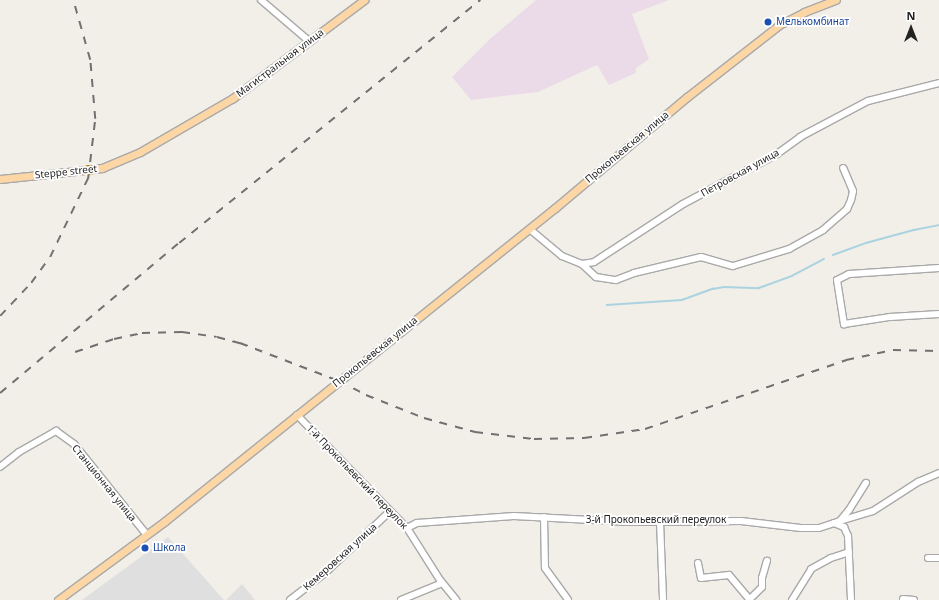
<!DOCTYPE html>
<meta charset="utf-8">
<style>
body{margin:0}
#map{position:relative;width:939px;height:600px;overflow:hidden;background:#f2efe9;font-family:"Noto Sans",sans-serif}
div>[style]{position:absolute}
.residential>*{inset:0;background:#e0dfdf}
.industrial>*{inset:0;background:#ebdbe8}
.stream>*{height:1.5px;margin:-0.75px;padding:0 0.75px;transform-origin:0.75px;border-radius:0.75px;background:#aad3df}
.roads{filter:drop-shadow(1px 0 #a9a9a9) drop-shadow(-1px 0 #a9a9a9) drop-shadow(0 1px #a9a9a9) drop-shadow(0 -1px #a9a9a9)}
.minor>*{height:6px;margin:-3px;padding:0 3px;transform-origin:3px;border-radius:3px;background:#fff}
.major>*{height:7px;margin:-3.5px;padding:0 3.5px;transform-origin:3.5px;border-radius:3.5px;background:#fcd6a4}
.rail>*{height:1.5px;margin-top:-0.75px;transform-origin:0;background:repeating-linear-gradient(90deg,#707070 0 8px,transparent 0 16px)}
.bridges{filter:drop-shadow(1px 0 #a06b00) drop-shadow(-1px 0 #a06b00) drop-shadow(0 1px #a06b00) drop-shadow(0 -1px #a06b00)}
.major-bridge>*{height:7px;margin:-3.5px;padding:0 3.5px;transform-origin:3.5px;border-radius:3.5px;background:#fcd6a4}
.dots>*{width:11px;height:11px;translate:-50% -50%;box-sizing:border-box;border:2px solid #fff;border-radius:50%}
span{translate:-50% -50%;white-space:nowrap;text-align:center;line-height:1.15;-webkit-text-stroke:3.5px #fff;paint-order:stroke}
.transit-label{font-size:10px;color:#164399}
.left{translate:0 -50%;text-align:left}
.street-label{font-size:10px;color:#222}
.north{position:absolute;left:891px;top:8px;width:40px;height:40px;-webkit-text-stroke:3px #fff;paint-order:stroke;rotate:0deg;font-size:11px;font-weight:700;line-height:16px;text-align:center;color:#222}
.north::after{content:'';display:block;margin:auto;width:14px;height:18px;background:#222;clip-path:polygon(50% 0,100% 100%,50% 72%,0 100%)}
</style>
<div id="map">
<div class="residential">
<div style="clip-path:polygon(168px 537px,224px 600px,82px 600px)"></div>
<div style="clip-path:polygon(242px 584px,255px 600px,226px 600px)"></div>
</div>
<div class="industrial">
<div style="clip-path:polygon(536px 0,669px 0,632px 14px,649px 59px,636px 68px,636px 73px,609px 85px,597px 65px,538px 92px,471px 100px,452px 77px,491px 38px)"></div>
</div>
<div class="stream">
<div style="left:833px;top:255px;width:35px;rotate:-20deg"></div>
<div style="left:866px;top:243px;width:50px;rotate:-15.2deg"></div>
<div style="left:914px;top:230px;width:25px;rotate:-11deg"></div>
<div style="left:607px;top:305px;width:75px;rotate:-3.8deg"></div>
<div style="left:682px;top:300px;width:33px;rotate:-20deg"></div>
<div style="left:713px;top:289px;width:11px;rotate:-10deg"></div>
<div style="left:724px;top:287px;width:35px;rotate:2deg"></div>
<div style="left:759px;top:288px;width:35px;rotate:-20deg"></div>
<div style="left:792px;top:276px;width:36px;rotate:-28deg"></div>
</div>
<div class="roads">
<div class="minor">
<div style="left:261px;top:0;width:63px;rotate:40.5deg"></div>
<div style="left:532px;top:231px;width:39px;rotate:40deg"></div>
<div style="left:562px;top:256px;width:22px;rotate:22deg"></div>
<div style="left:582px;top:264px;width:12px;rotate:-9deg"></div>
<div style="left:594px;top:262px;width:106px;rotate:-33.1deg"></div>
<div style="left:683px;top:204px;width:106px;rotate:-28deg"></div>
<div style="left:777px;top:154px;width:29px;rotate:-36deg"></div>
<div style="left:800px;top:137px;width:77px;rotate:-27.9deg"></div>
<div style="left:868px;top:101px;width:73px;rotate:-14.2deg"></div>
<div style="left:582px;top:264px;width:19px;rotate:43deg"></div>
<div style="left:596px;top:277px;width:20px;rotate:9deg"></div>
<div style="left:616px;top:280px;width:19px;rotate:-21deg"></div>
<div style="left:634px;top:273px;width:69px;rotate:-13.4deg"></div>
<div style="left:701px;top:257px;width:33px;rotate:16deg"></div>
<div style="left:733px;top:266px;width:59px;rotate:-16.9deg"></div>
<div style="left:789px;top:249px;width:39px;rotate:-29deg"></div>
<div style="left:823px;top:230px;width:32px;rotate:-41deg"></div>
<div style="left:847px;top:209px;width:10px;rotate:-66deg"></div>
<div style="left:851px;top:200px;width:9px;rotate:-77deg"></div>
<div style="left:853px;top:191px;width:25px;rotate:-113deg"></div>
<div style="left:939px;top:268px;width:90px;rotate:176.2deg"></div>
<div style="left:849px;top:274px;width:13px;rotate:153deg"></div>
<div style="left:837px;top:280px;width:45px;rotate:81deg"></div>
<div style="left:844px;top:324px;width:47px;rotate:-8.7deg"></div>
<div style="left:890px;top:317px;width:49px;rotate:-3.5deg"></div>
<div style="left:297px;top:415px;width:158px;rotate:45.8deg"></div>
<div style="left:407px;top:528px;width:62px;rotate:57.6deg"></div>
<div style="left:440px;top:580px;width:26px;rotate:51deg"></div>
<div style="left:0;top:467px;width:24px;rotate:-38deg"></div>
<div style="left:19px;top:452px;width:43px;rotate:-29.6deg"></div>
<div style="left:56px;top:431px;width:22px;rotate:36deg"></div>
<div style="left:74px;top:444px;width:115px;rotate:51.3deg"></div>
<div style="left:544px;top:517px;width:51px;rotate:88.9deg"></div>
<div style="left:545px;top:568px;width:39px;rotate:54deg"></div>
<div style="left:660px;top:521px;width:79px;rotate:87.8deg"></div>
<div style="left:840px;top:521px;width:34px;rotate:-17deg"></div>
<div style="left:873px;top:511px;width:54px;rotate:-32.8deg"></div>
<div style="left:918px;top:482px;width:23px;rotate:-23deg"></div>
<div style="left:834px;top:523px;width:11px;rotate:22deg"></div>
<div style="left:844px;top:527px;width:10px;rotate:66deg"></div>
<div style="left:848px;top:536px;width:64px;rotate:87.3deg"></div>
<div style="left:407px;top:528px;width:11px;rotate:-27deg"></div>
<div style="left:417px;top:523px;width:97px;rotate:-4.1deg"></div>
<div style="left:514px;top:516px;width:116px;rotate:3deg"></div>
<div style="left:630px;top:522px;width:111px;rotate:-0.5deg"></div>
<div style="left:741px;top:521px;width:60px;rotate:6.7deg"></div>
<div style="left:801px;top:528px;width:18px"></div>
<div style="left:819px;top:528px;width:22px;rotate:-18deg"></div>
<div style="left:840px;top:521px;width:14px;rotate:-51deg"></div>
<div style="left:849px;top:510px;width:32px;rotate:-58deg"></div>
<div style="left:928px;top:558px;width:11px"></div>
<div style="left:698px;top:563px;width:15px;rotate:79deg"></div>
<div style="left:701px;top:578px;width:28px;rotate:-6deg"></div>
<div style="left:729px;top:575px;width:31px;rotate:50deg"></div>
<div style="left:903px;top:599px;width:11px;rotate:5deg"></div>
<div style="left:290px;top:600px;width:44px;rotate:-37.6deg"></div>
<div style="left:325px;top:573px;width:88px;rotate:-43.6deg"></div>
<div style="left:401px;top:600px;width:44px;rotate:-22.5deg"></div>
<div style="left:749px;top:600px;width:18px;rotate:-45deg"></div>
<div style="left:762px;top:587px;width:9px;rotate:-90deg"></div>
<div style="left:762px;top:578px;width:18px;rotate:-74deg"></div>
<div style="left:792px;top:600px;width:36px;rotate:-58deg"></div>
<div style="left:811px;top:569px;width:23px;rotate:-29deg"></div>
<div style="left:831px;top:558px;width:19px;rotate:-18deg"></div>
</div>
<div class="major">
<div style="left:93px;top:169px;width:9px;rotate:-6deg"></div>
<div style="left:102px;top:168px;width:41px;rotate:-22.8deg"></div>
<div style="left:140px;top:152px;width:108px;rotate:-30.1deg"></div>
<div style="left:233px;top:98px;width:164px;rotate:-36.8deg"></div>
<div style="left:0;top:179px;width:85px;rotate:-6deg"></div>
<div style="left:58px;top:600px;width:133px;rotate:-36.4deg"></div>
<div style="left:165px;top:521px;width:500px;rotate:-38.75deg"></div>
<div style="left:555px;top:208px;width:172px;rotate:-40.1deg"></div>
<div style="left:687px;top:97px;width:117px;rotate:-38deg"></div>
<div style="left:779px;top:25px;width:28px;rotate:-27deg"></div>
<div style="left:804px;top:12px;width:34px;rotate:-21deg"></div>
</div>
</div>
<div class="rail">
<div style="left:0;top:316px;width:45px;rotate:-46.8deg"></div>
<div style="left:31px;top:283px;width:32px;rotate:-54deg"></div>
<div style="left:50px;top:257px;width:88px;rotate:-64.3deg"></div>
<div style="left:88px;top:178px;width:59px;rotate:-83.2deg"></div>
<div style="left:95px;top:119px;width:59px;rotate:-94.8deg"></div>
<div style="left:90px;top:60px;width:62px;rotate:-105.8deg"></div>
<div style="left:75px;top:352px;width:41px;rotate:-18.4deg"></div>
<div style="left:114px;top:339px;width:29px;rotate:-12deg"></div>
<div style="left:142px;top:333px;width:40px;rotate:-1.4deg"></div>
<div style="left:182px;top:332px;width:35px;rotate:8deg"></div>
<div style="left:217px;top:337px;width:24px;rotate:15deg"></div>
<div style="left:240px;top:343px;width:106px;rotate:21deg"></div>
<div style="left:339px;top:381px;width:30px;rotate:27deg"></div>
<div style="left:366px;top:395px;width:62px;rotate:21.6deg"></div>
<div style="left:424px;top:418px;width:53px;rotate:15.4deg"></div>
<div style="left:475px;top:432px;width:59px;rotate:6.8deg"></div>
<div style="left:534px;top:439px;width:50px;rotate:-1.1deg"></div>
<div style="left:584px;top:438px;width:62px;rotate:-8.4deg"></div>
<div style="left:645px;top:429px;width:213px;rotate:-18.9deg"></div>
<div style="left:846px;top:360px;width:48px;rotate:-12deg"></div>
<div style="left:893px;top:350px;width:46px;rotate:1.2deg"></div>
<div style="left:0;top:393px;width:234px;rotate:-40deg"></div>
<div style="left:179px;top:243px;width:387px;rotate:-38.9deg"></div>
</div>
<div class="bridges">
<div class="major-bridge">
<div style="left:85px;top:170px;width:8px;rotate:-7deg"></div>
</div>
</div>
<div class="dots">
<div style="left:768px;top:22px;background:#1a4fb4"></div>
<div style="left:145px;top:548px;background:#1a4fb4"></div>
</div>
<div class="transit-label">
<span class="left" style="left:776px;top:22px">Мелькомбинат</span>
<span class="left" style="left:153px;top:548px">Школа</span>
</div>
<div class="street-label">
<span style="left:280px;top:63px;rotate:-37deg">Магистральная улица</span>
<span style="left:627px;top:147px;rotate:-40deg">Прокопьевская улица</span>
<span style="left:66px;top:172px;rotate:-6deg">Steppe street</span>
<span style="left:740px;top:173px;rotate:-29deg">Петровская улица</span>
<span style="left:375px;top:352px;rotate:-39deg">Прокопьевская улица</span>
<span style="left:357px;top:477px;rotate:46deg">1-й Прокопьевский переулок</span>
<span style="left:104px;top:483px;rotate:51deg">Станционная улица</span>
<span style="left:656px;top:520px">3-й Прокопьевский переулок</span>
<span style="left:340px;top:557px;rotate:-42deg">Кемеровская улица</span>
</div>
<div class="north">N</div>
</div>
